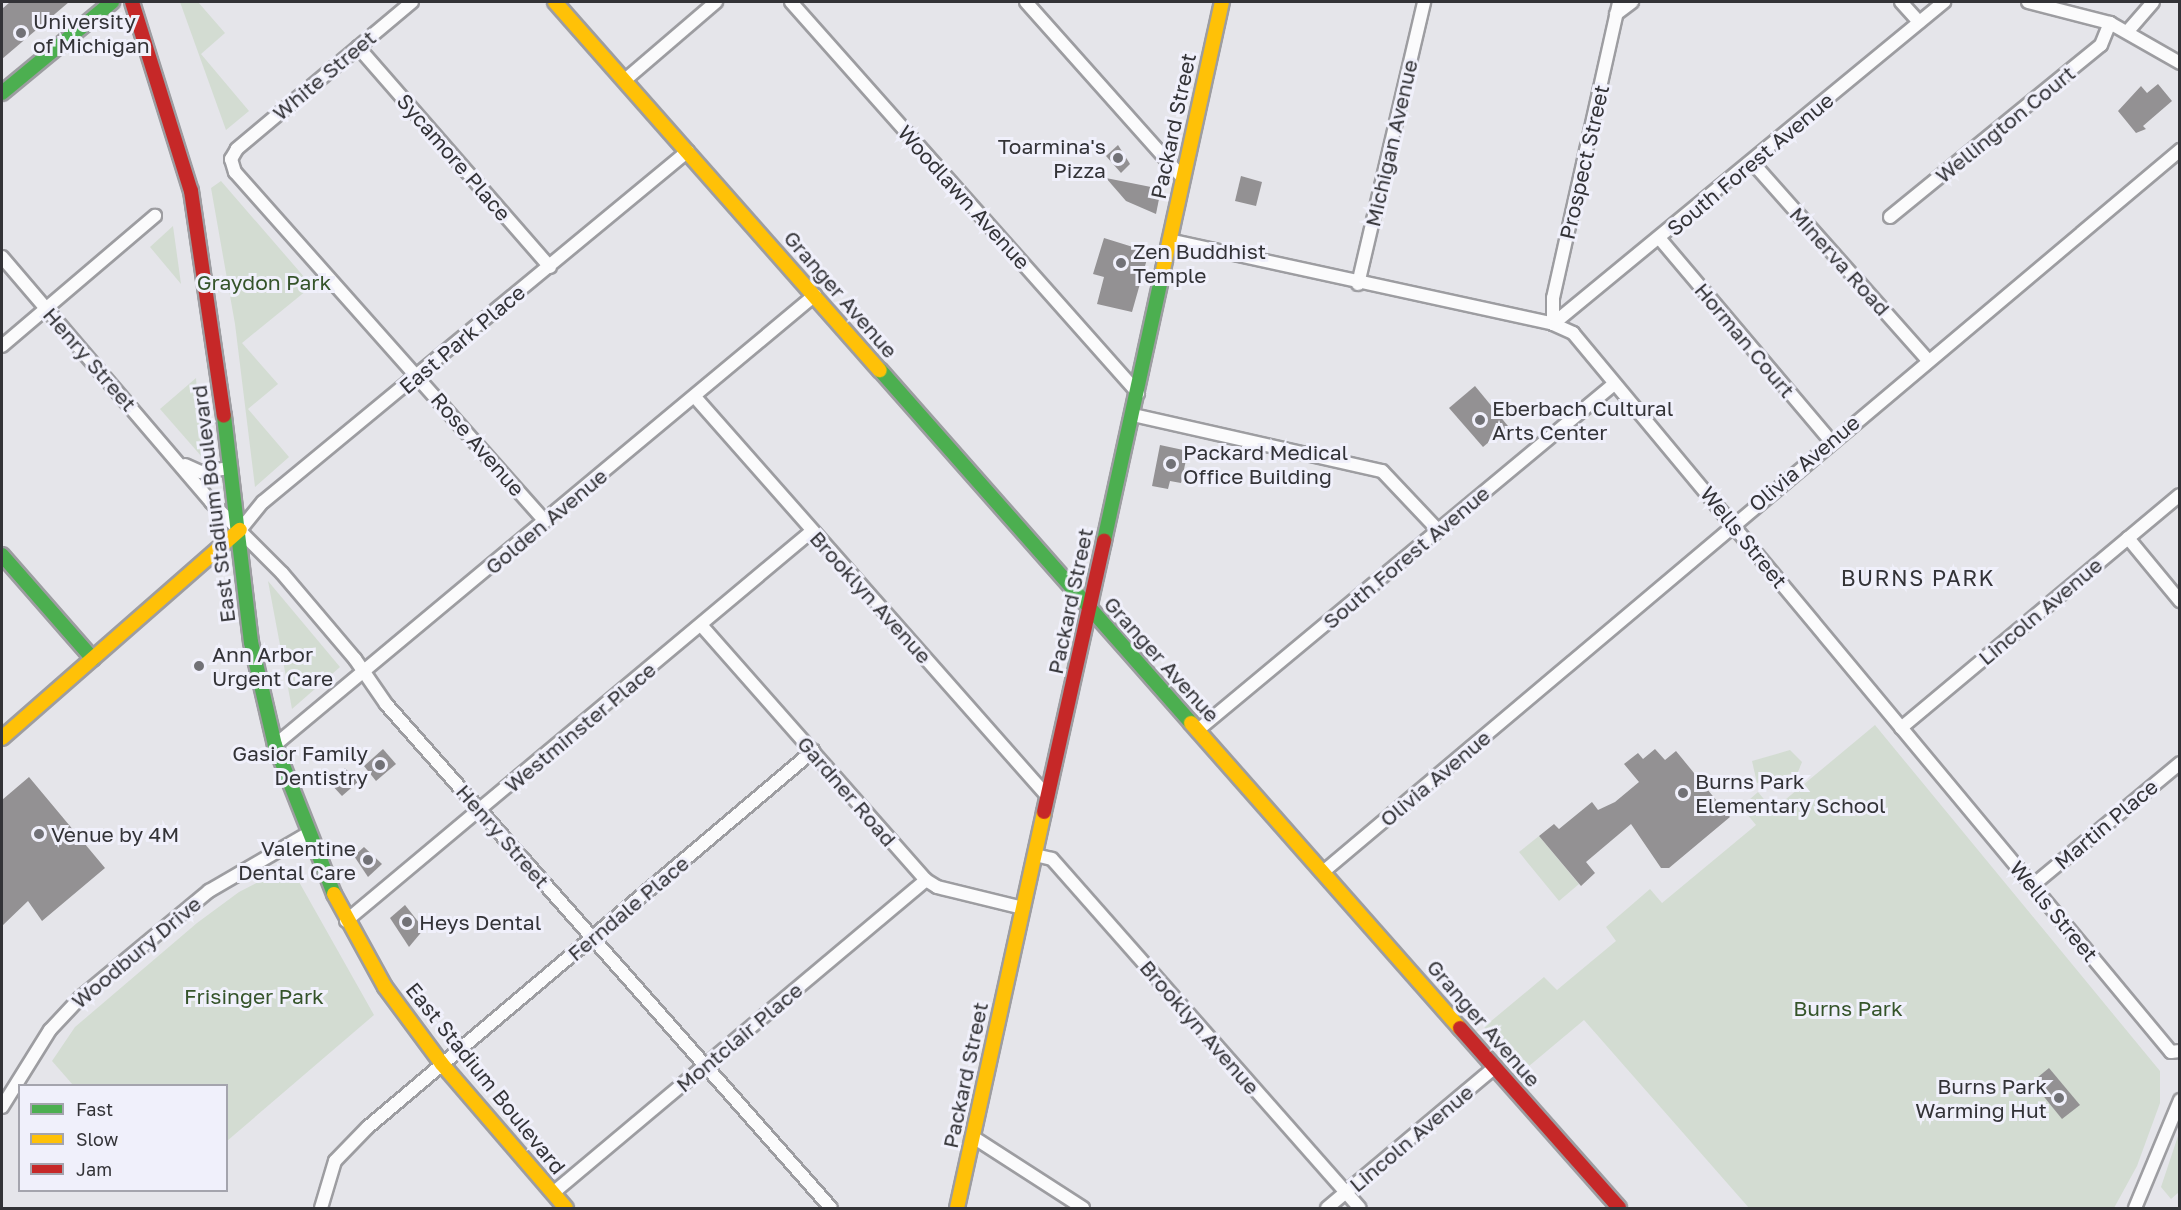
<!DOCTYPE html>
<style>
body{margin:0}
#map{position:relative;width:2181px;height:1210px;overflow:hidden;background:#e5e5ea;font-family:"Golos Text",sans-serif}
div>[style]{position:absolute}
.green>*{inset:0;background:#d3dcd2}
.building>*{inset:0;background:#939193}
.roads{filter:drop-shadow(2px 0 #9d9da1) drop-shadow(-2px 0 #9d9da1) drop-shadow(0 2px #9d9da1) drop-shadow(0 -2px #9d9da1)}
.street>*{height:12px;margin:-6px;padding:0 6px;transform-origin:6px;border-radius:6px;background:#fbfbfc}
.fast>*{height:14px;margin:-7px;padding:0 7px;transform-origin:7px;border-radius:7px;background:#4caf50}
.slow>*{height:14px;margin:-7px;padding:0 7px;transform-origin:7px;border-radius:7px;background:#ffc107}
.jam>*{height:14px;margin:-7px;padding:0 7px;transform-origin:7px;border-radius:7px;background:#c62828}
.dots>*{width:16px;height:16px;translate:-50% -50%;box-sizing:border-box;border:3px solid #f0f0fb;border-radius:50%}
span{translate:-50% -50%;white-space:nowrap;text-align:center;line-height:1.15;-webkit-text-stroke:6px #f0f0fb;paint-order:stroke}
.poi-label{font-size:21px;color:#333337}
.left{translate:0 -50%;text-align:left}
.right{translate:-100% -50%;text-align:right}
.street-label{font-size:21px;color:#333337}
.park-label{font-size:21px;color:#35542a}
.neighbourhood-label{font-size:22px;color:#333337;letter-spacing:1.5px}
.frame{position:absolute;inset:0;border:3px solid #333337;pointer-events:none}
.legend{position:absolute;left:18px;top:1084px;width:210px;height:108px;box-sizing:border-box;background:#f0f0fb;border:2px solid #a4a4ad;margin:0;padding:8px 10px;list-style:none;font-size:18px;color:#333337}
.legend li{display:flex;align-items:center;gap:12px;height:30px}
.legend b{width:30px;border:2px solid #a4a4ad}
</style>
<div id="map">
<div class="green">
<div style="clip-path:polygon(180px 2px,198px 2px,225px 33px,201px 54px,249px 111px,226px 130px)"></div>
<div style="clip-path:polygon(221px 181px,312px 286px,242px 343px,278px 384px,248px 409px,289px 457px,255px 487px,235px 324px,211px 188px)"></div>
<div style="clip-path:polygon(173px 226px,181px 284px,150px 247px)"></div>
<div style="clip-path:polygon(196px 378px,202px 457px,160px 409px)"></div>
<div style="clip-path:polygon(268px 581px,340px 667px,292px 709px)"></div>
<div style="clip-path:polygon(1875px 725px,2160px 1071px,2160px 1103px,2137px 1166px,2114px 1208px,1749px 1208px,1584px 1020px,1523px 1071px,1484px 1027px,1544px 977px,1557px 990px,1616px 941px,1606px 927px,1650px 889px,1662px 903px,1756px 825px,1741px 807px,1758px 792px,1773px 810px)"></div>
<div style="clip-path:polygon(1790px 750px,1802px 762px,1798px 772px,1757px 783px,1752px 761px)"></div>
<div style="clip-path:polygon(1539px 836px,1579px 884px,1559px 901px,1519px 852px)"></div>
<div style="clip-path:polygon(285px 868px,294px 873px,374px 1015px,227px 1141px,226px 1086px,73px 1085px,52px 1061px,75px 1027px,197px 923px,239px 892px)"></div>
<div style="clip-path:polygon(2179px 1133px,2179px 1192px,2171px 1199px,2161px 1187px)"></div>
</div>
<div class="building">
<div style="clip-path:polygon(10px 2px,69px 2px,2px 59px,2px 9px)"></div>
<div style="clip-path:polygon(2158px 84px,2172px 101px,2143px 126px,2146px 129px,2136px 133px,2118px 111px,2141px 86px,2147px 93px)"></div>
<div style="clip-path:polygon(1118px 145px,1130px 164px,1121px 173px,1106px 156px)"></div>
<div style="clip-path:polygon(1241px 176px,1262px 182px,1256px 206px,1235px 201px)"></div>
<div style="clip-path:polygon(1106px 178px,1161px 189px,1156px 214px,1126px 201px)"></div>
<div style="clip-path:polygon(1104px 238px,1149px 252px,1132px 312px,1097px 304px,1104px 277px,1093px 274px)"></div>
<div style="clip-path:polygon(1475px 386px,1508px 426px,1483px 447px,1449px 408px)"></div>
<div style="clip-path:polygon(1160px 445px,1188px 451px,1181px 483px,1170px 481px,1168px 489px,1152px 486px)"></div>
<div style="clip-path:polygon(383px 749px,396px 764px,376px 781px,364px 766px)"></div>
<div style="clip-path:polygon(1655px 749px,1665px 760px,1676px 751px,1730px 817px,1669px 868px,1661px 868px,1631px 824px,1586px 862px,1595px 873px,1581px 886px,1539px 836px,1554px 824px,1559px 829px,1592px 802px,1598px 810px,1615px 802px,1639px 782px,1624px 764px,1638px 753px,1643px 759px)"></div>
<div style="clip-path:polygon(345px 768px,358px 782px,342px 796px,329px 782px)"></div>
<div style="clip-path:polygon(29px 777px,105px 868px,42px 921px,28px 901px,2px 926px,2px 800px)"></div>
<div style="clip-path:polygon(364px 847px,382px 864px,368px 877px,354px 856px)"></div>
<div style="clip-path:polygon(405px 905px,424px 929px,409px 947px,390px 918px)"></div>
<div style="clip-path:polygon(2049px 1068px,2080px 1105px,2062px 1119px,2032px 1082px)"></div>
</div>
<div class="roads">
<div class="street">
<div style="left:412px;top:2px;width:229px;rotate:140deg"></div>
<div style="left:237px;top:149px;width:12px;rotate:121deg"></div>
<div style="left:231px;top:159px;width:14px;rotate:73deg"></div>
<div style="left:235px;top:172px;width:467px;rotate:48.4deg"></div>
<div style="left:791px;top:2px;width:523px;rotate:48.41deg"></div>
<div style="left:1026px;top:2px;width:236px;rotate:48.3deg"></div>
<div style="left:1901px;top:2px;width:27px;rotate:48deg"></div>
<div style="left:2028px;top:2px;width:85px;rotate:14.4deg"></div>
<div style="left:2110px;top:23px;width:81px;rotate:29.7deg"></div>
<div style="left:1616px;top:14px;width:20px;rotate:-37deg"></div>
<div style="left:2128px;top:31px;width:38px;rotate:-49deg"></div>
<div style="left:358px;top:47px;width:292px;rotate:48.9deg"></div>
<div style="left:625px;top:80px;width:120px;rotate:-40.6deg"></div>
<div style="left:1752px;top:162px;width:265px;rotate:48.4deg"></div>
<div style="left:1890px;top:217px;width:272px;rotate:-39.2deg"></div>
<div style="left:2101px;top:45px;width:24px;rotate:-68deg"></div>
<div style="left:1660px;top:239px;width:265px;rotate:49.8deg"></div>
<div style="left:1169px;top:240px;width:393px;rotate:12.3deg"></div>
<div style="left:1553px;top:324px;width:22px;rotate:24deg"></div>
<div style="left:1573px;top:333px;width:935px;rotate:50.25deg"></div>
<div style="left:2171px;top:1052px;width:9px;rotate:-6deg"></div>
<div style="left:2px;top:257px;width:322px;rotate:49.5deg"></div>
<div style="left:211px;top:502px;width:100px;rotate:45deg"></div>
<div style="left:282px;top:573px;width:113px;rotate:49.7deg"></div>
<div style="left:355px;top:659px;width:55px;rotate:55.4deg"></div>
<div style="left:386px;top:704px;width:672px;rotate:48.56deg"></div>
<div style="left:1358px;top:284px;width:290px;rotate:-76.8deg"></div>
<div style="left:1553px;top:324px;width:507px;rotate:-39.47deg"></div>
<div style="left:1553px;top:324px;width:26px;rotate:-90deg"></div>
<div style="left:1553px;top:298px;width:303px;rotate:-77.4deg"></div>
<div style="left:2px;top:346px;width:201px;rotate:-40.4deg"></div>
<div style="left:695px;top:397px;width:533px;rotate:48.57deg"></div>
<div style="left:1133px;top:415px;width:255px;rotate:12.7deg"></div>
<div style="left:1382px;top:471px;width:81px;rotate:46.5deg"></div>
<div style="left:185px;top:465px;width:17px;rotate:24deg"></div>
<div style="left:201px;top:472px;width:30px;rotate:-8deg"></div>
<div style="left:240px;top:530px;width:36px;rotate:-51deg"></div>
<div style="left:263px;top:502px;width:551px;rotate:-39.55deg"></div>
<div style="left:2128px;top:538px;width:82px;rotate:50.5deg"></div>
<div style="left:701px;top:625px;width:340px;rotate:48.6deg"></div>
<div style="left:926px;top:880px;width:13px;rotate:32deg"></div>
<div style="left:937px;top:887px;width:89px;rotate:13.7deg"></div>
<div style="left:1901px;top:728px;width:363px;rotate:-39.9deg"></div>
<div style="left:1198px;top:730px;width:541px;rotate:-39.75deg"></div>
<div style="left:275px;top:745px;width:703px;rotate:-39.81deg"></div>
<div style="left:1035px;top:855px;width:17px;rotate:13deg"></div>
<div style="left:1052px;top:859px;width:465px;rotate:48.6deg"></div>
<div style="left:1323px;top:872px;width:1121px;rotate:-40.11deg"></div>
<div style="left:2032px;top:886px;width:192px;rotate:-39.7deg"></div>
<div style="left:346px;top:921px;width:608px;rotate:-39.93deg"></div>
<div style="left:2px;top:1107px;width:91px;rotate:-58.1deg"></div>
<div style="left:50px;top:1030px;width:44px;rotate:-46.8deg"></div>
<div style="left:80px;top:998px;width:168px;rotate:-39.7deg"></div>
<div style="left:209px;top:891px;width:113px;rotate:-30.2deg"></div>
<div style="left:973px;top:1137px;width:131px;rotate:32.8deg"></div>
<div style="left:553px;top:1193px;width:487px;rotate:-40deg"></div>
<div style="left:321px;top:1208px;width:49px;rotate:-73.4deg"></div>
<div style="left:335px;top:1161px;width:47px;rotate:-45.9deg"></div>
<div style="left:368px;top:1127px;width:583px;rotate:-40.2deg"></div>
<div style="left:1327px;top:1208px;width:219px;rotate:-40deg"></div>
<div style="left:2135px;top:1208px;width:117px;rotate:-67.4deg"></div>
</div>
<div class="fast">
<div style="left:2px;top:93px;width:143px;rotate:-39.6deg"></div>
<div style="left:880px;top:370px;width:470px;rotate:48.6deg"></div>
<div style="left:224px;top:416px;width:228px;rotate:83.2deg"></div>
<div style="left:251px;top:642px;width:106px;rotate:76.9deg"></div>
<div style="left:275px;top:745px;width:160px;rotate:68.4deg"></div>
<div style="left:1104px;top:541px;width:277px;rotate:-77.7deg"></div>
<div style="left:2px;top:555px;width:138px;rotate:48.8deg"></div>
</div>
<div class="slow">
<div style="left:555px;top:2px;width:491px;rotate:48.6deg"></div>
<div style="left:1163px;top:270px;width:274px;rotate:-77.6deg"></div>
<div style="left:1191px;top:723px;width:407px;rotate:48.6deg"></div>
<div style="left:2px;top:738px;width:316px;rotate:-41.2deg"></div>
<div style="left:334px;top:894px;width:106px;rotate:61.3deg"></div>
<div style="left:385px;top:987px;width:96px;rotate:53.5deg"></div>
<div style="left:442px;top:1064px;width:190px;rotate:49.3deg"></div>
<div style="left:957px;top:1208px;width:405px;rotate:-77.6deg"></div>
</div>
<div class="jam">
<div style="left:132px;top:2px;width:198px;rotate:72.7deg"></div>
<div style="left:191px;top:191px;width:227px;rotate:81.7deg"></div>
<div style="left:1044px;top:812px;width:278px;rotate:-77.5deg"></div>
<div style="left:1460px;top:1028px;width:240px;rotate:48.5deg"></div>
</div>
</div>
<div class="dots">
<div style="left:21px;top:33px;background:#717176"></div>
<div style="left:1118px;top:158px;background:#717176"></div>
<div style="left:1121px;top:263px;background:#717176"></div>
<div style="left:1480px;top:420px;background:#717176"></div>
<div style="left:1171px;top:464px;background:#717176"></div>
<div style="left:199px;top:666px;background:#717176"></div>
<div style="left:380px;top:765px;background:#717176"></div>
<div style="left:1683px;top:793px;background:#717176"></div>
<div style="left:39px;top:834px;background:#717176"></div>
<div style="left:368px;top:860px;background:#717176"></div>
<div style="left:407px;top:922px;background:#717176"></div>
<div style="left:2059px;top:1098px;background:#717176"></div>
</div>
<div class="poi-label">
<span class="left" style="left:33px;top:33px">University<br>of Michigan</span>
<span class="right" style="left:1106px;top:158px">Toarmina's<br>Pizza</span>
<span class="left" style="left:1133px;top:263px">Zen Buddhist<br>Temple</span>
<span class="left" style="left:1492px;top:420px">Eberbach Cultural<br>Arts Center</span>
<span class="left" style="left:1183px;top:464px">Packard Medical<br>Office Building</span>
<span class="left" style="left:212px;top:666px">Ann Arbor<br>Urgent Care</span>
<span class="right" style="left:368px;top:765px">Gasior Family<br>Dentistry</span>
<span class="left" style="left:1695px;top:793px">Burns Park<br>Elementary School</span>
<span class="left" style="left:51px;top:834px">Venue by 4M</span>
<span class="right" style="left:356px;top:860px">Valentine<br>Dental Care</span>
<span class="left" style="left:419px;top:922px">Heys Dental</span>
<span class="right" style="left:2047px;top:1098px">Burns Park<br>Warming Hut</span>
</div>
<div class="street-label">
<span style="left:324px;top:75px;rotate:-40deg">White Street</span>
<span style="left:2005px;top:124px;rotate:-39deg">Wellington Court</span>
<span style="left:1173px;top:126px;rotate:-78deg">Packard Street</span>
<span style="left:1391px;top:143px;rotate:-77deg">Michigan Avenue</span>
<span style="left:454px;top:157px;rotate:49deg">Sycamore Place</span>
<span style="left:1584px;top:162px;rotate:-77deg">Prospect Street</span>
<span style="left:1750px;top:164px;rotate:-40deg">South Forest Avenue</span>
<span style="left:964px;top:197px;rotate:48deg">Woodlawn Avenue</span>
<span style="left:1840px;top:261px;rotate:48deg">Minerva Road</span>
<span style="left:841px;top:294px;rotate:49deg">Granger Avenue</span>
<span style="left:462px;top:339px;rotate:-40deg">East Park Place</span>
<span style="left:1745px;top:340px;rotate:50deg">Horman Court</span>
<span style="left:90px;top:359px;rotate:49deg">Henry Street</span>
<span style="left:478px;top:444px;rotate:49deg">Rose Avenue</span>
<span style="left:1804px;top:463px;rotate:-40deg">Olivia Avenue</span>
<span style="left:213px;top:504px;rotate:-97deg">East Stadium Boulevard</span>
<span style="left:546px;top:521px;rotate:-40deg">Golden Avenue</span>
<span style="left:1744px;top:537px;rotate:51deg">Wells Street</span>
<span style="left:1406px;top:557px;rotate:-40deg">South Forest Avenue</span>
<span style="left:871px;top:597px;rotate:48deg">Brooklyn Avenue</span>
<span style="left:1070px;top:601px;rotate:-78deg">Packard Street</span>
<span style="left:2040px;top:611px;rotate:-40deg">Lincoln Avenue</span>
<span style="left:1162px;top:659px;rotate:48deg">Granger Avenue</span>
<span style="left:580px;top:727px;rotate:-40deg">Westminster Place</span>
<span style="left:1435px;top:778px;rotate:-40deg">Olivia Avenue</span>
<span style="left:847px;top:791px;rotate:49deg">Gardner Road</span>
<span style="left:2106px;top:824px;rotate:-40deg">Martin Place</span>
<span style="left:503px;top:836px;rotate:49deg">Henry Street</span>
<span style="left:628px;top:908px;rotate:-40deg">Ferndale Place</span>
<span style="left:2054px;top:911px;rotate:50deg">Wells Street</span>
<span style="left:136px;top:952px;rotate:-40deg">Woodbury Drive</span>
<span style="left:1484px;top:1023px;rotate:49deg">Granger Avenue</span>
<span style="left:1200px;top:1027px;rotate:49deg">Brooklyn Avenue</span>
<span style="left:739px;top:1037px;rotate:-40deg">Montclair Place</span>
<span style="left:965px;top:1075px;rotate:-78deg">Packard Street</span>
<span style="left:486px;top:1078px;rotate:51deg">East Stadium Boulevard</span>
<span style="left:1411px;top:1138px;rotate:-40deg">Lincoln Avenue</span>
</div>
<div class="park-label">
<span style="left:264px;top:282px">Graydon Park</span>
<span style="left:254px;top:996px">Frisinger Park</span>
<span style="left:1848px;top:1008px">Burns Park</span>
</div>
<div class="neighbourhood-label">
<span style="left:1918px;top:578px">BURNS PARK</span>
</div>
<div class="frame"></div>
<ul class="legend">
<li><b style="height:8px;background:#4caf50"></b>Fast</li>
<li><b style="height:8px;background:#ffc107"></b>Slow</li>
<li><b style="height:8px;background:#c62828"></b>Jam</li>
</ul>
</div>
